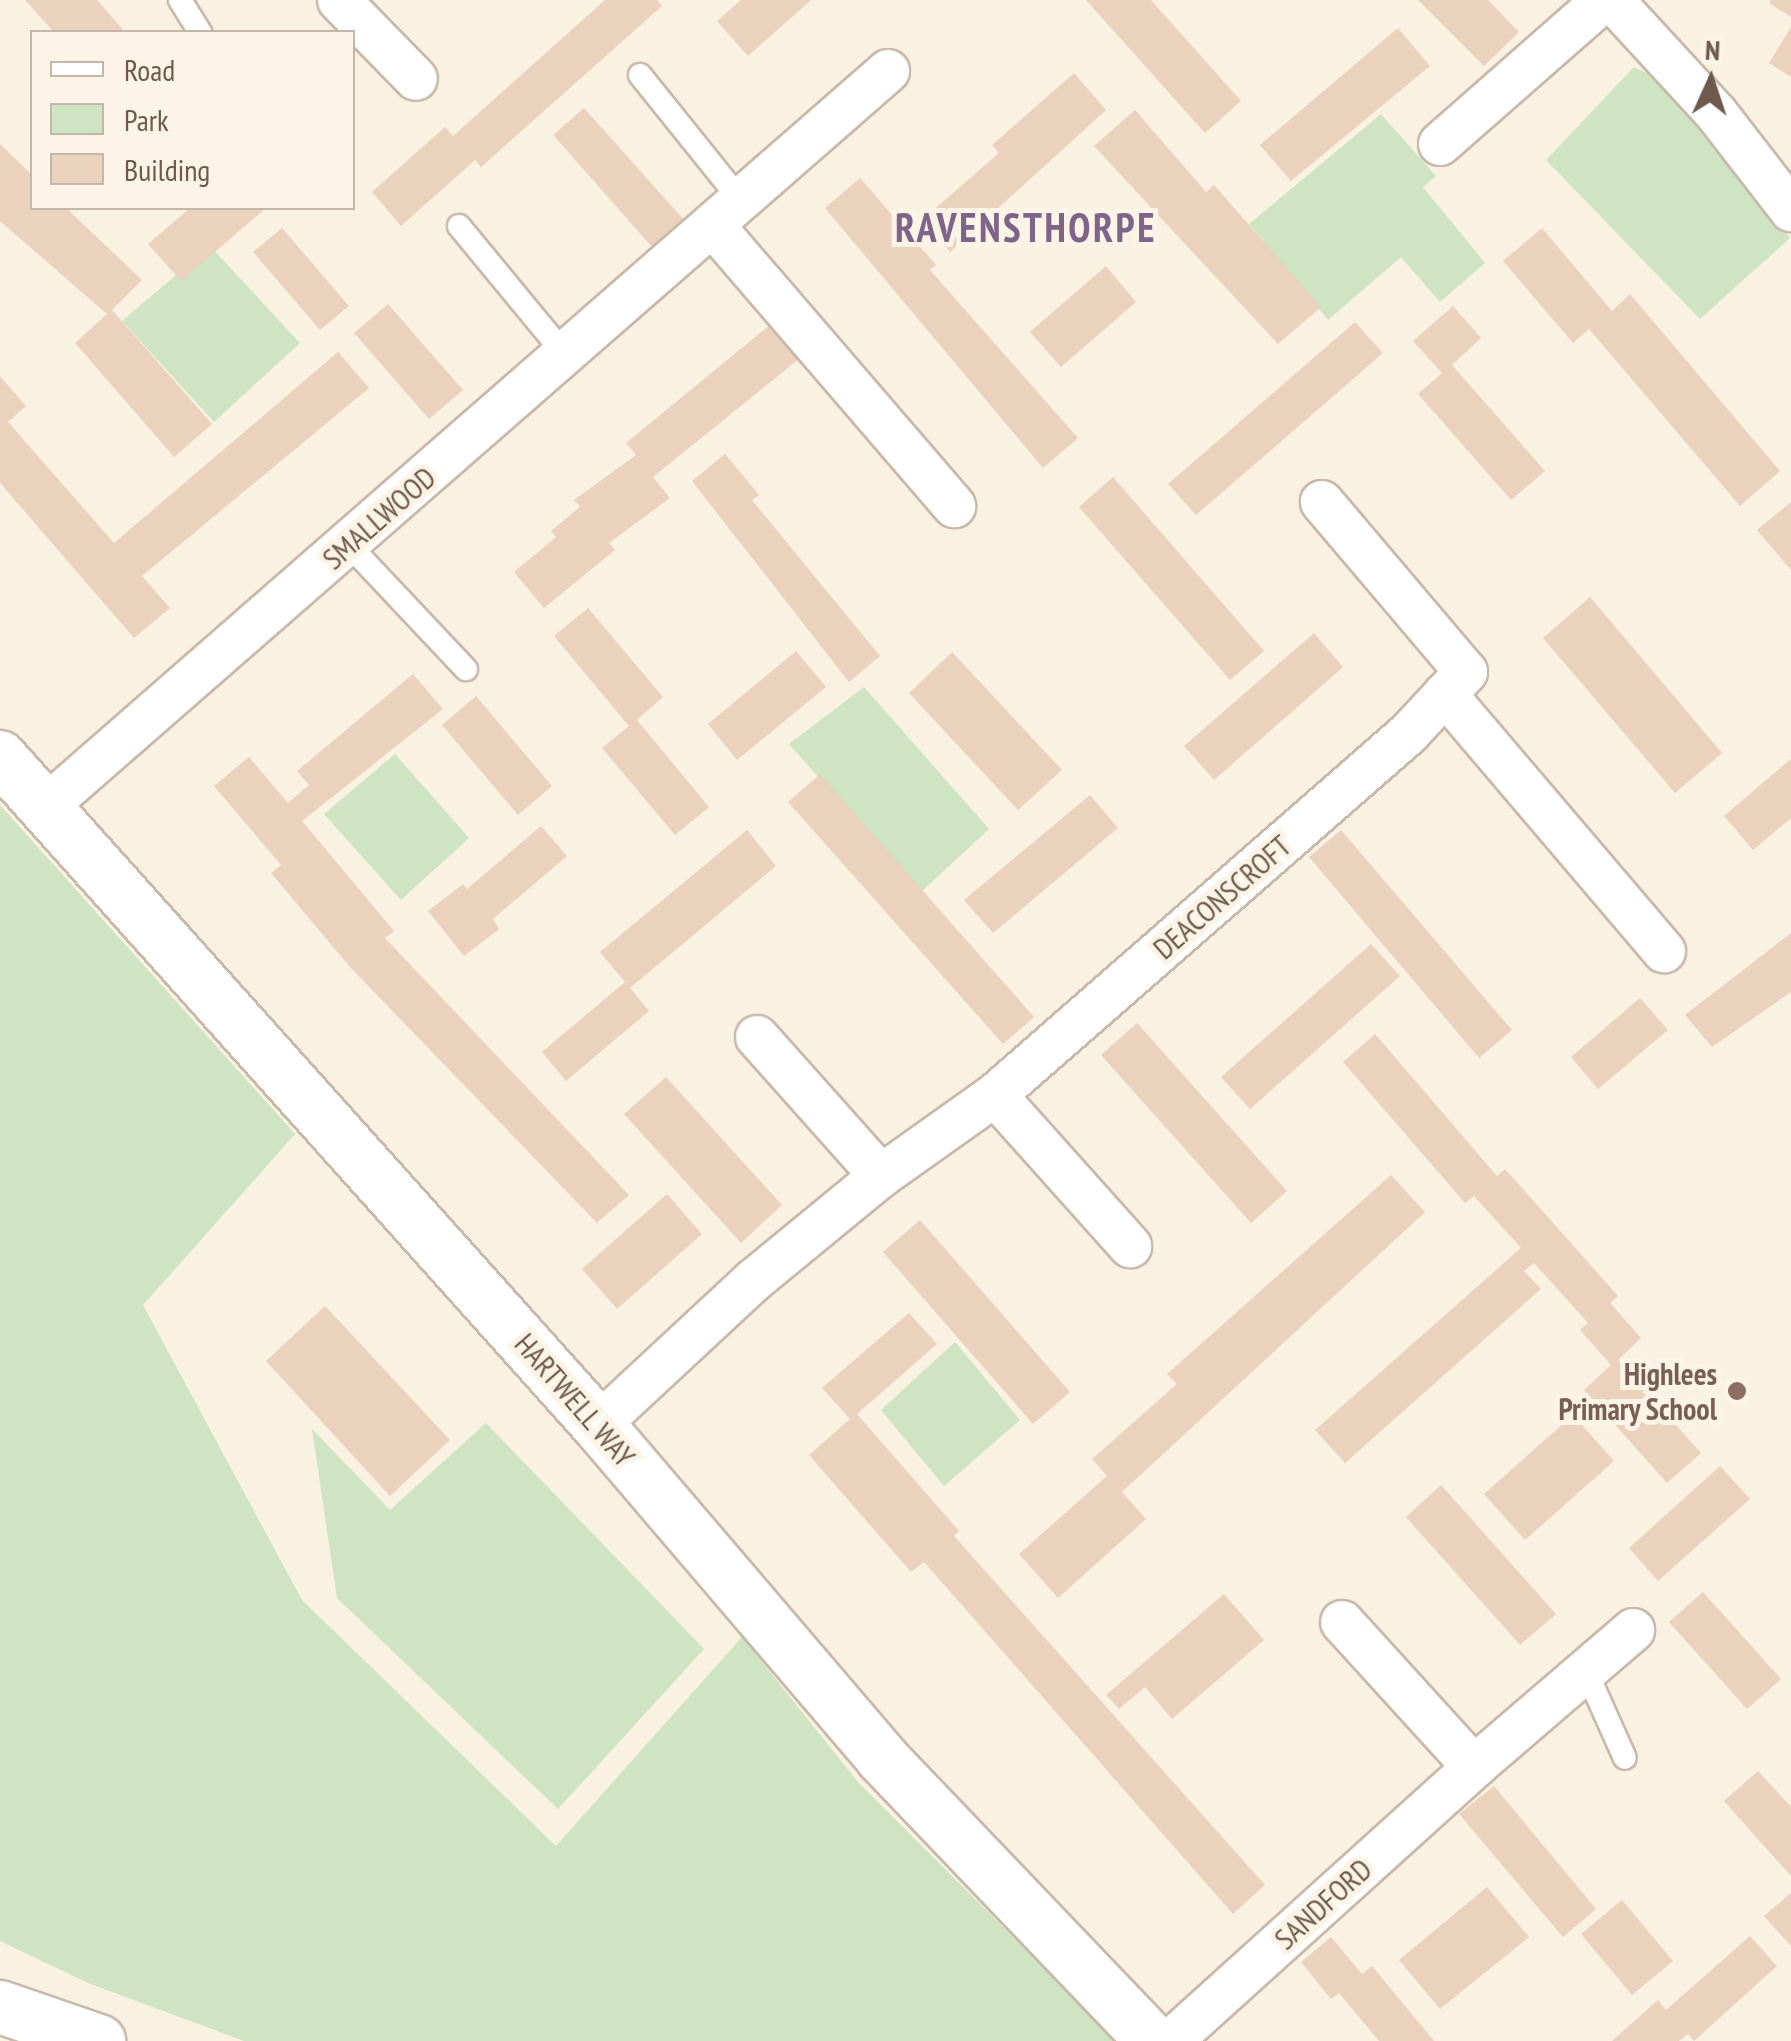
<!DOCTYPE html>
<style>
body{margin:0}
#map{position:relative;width:1791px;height:2041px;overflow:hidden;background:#f9f1e2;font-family:"PT Sans Narrow",sans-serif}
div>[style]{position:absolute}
.green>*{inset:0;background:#cee4c3}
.building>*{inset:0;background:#ebd2bd}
.roads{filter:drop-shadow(2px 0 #c8b9ab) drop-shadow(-2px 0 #c8b9ab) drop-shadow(0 2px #c8b9ab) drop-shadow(0 -2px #c8b9ab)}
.service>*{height:22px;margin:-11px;padding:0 11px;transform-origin:11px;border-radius:11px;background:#fff}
.minor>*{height:42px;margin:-21px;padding:0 21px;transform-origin:21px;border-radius:21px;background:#fff}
.tertiary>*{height:52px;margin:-26px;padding:0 26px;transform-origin:26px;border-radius:26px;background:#fff}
.dots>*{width:28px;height:28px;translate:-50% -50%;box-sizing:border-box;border:5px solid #fcf5e7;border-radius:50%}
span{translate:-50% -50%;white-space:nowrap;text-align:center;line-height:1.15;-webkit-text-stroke:10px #fcf5e7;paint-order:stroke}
.street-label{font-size:30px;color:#6d5a4c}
.education-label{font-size:30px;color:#785e54;font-weight:700}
.right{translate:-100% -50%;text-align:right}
.district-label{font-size:40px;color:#7f648a;font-weight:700;letter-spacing:2.5px}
.legend{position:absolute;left:30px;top:30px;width:325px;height:180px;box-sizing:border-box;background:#fcf5e7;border:2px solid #c3b7a9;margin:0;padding:12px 18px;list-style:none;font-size:30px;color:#6d5a4c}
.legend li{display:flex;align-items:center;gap:20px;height:50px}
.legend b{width:50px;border:2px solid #c3b7a9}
.north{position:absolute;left:1661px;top:30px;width:100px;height:100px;-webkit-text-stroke:8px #fcf5e7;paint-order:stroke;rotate:3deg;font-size:28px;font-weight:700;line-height:40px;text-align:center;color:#6d5a4c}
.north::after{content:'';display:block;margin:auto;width:35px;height:45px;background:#6d5a4c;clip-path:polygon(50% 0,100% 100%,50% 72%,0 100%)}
</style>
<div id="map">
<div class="green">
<div style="clip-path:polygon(1634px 67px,1675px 87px,1790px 238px,1700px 319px,1546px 160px)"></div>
<div style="clip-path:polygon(1381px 114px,1436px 176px,1423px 187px,1485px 263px,1440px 302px,1401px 257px,1328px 320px,1249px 224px)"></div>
<div style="clip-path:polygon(210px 246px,300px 343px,214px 422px,122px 321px)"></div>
<div style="clip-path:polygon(864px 687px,989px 829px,921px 892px,789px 744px)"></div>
<div style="clip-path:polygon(395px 754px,469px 838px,401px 900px,324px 814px)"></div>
<div style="clip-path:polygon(0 805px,295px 1134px,143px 1305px,302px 1600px,556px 1846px,742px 1637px,858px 1782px,1117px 2041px,244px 2041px,88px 1983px,0 1941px)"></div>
<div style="clip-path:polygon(955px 1342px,1020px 1420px,944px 1486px,881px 1410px)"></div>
<div style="clip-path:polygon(486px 1423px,704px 1649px,558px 1809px,337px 1598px,312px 1429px,390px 1510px)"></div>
</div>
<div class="building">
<div style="clip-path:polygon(25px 0,97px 0,125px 32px,54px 32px)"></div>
<div style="clip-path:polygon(605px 0,657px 0,662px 6px,481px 167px,475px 160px,401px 226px,372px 192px,445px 127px,453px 136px)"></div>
<div style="clip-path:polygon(741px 0,811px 0,748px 56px,717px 21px)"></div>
<div style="clip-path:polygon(1086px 0,1151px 0,1241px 101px,1205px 133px)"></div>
<div style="clip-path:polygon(1418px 0,1488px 0,1519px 32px,1484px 66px)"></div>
<div style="clip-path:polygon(1771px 0,1791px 0,1791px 17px,1769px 3px)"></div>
<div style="clip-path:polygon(1791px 27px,1791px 77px,1769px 63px)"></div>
<div style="clip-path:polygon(1398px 28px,1430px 66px,1291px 181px,1260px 145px)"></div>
<div style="clip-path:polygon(1074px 73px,1106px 110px,950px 252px,922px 220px,999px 153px,992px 145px)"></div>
<div style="clip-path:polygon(584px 108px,685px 221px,653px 248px,553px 135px)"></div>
<div style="clip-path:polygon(1135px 110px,1206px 192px,1214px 185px,1321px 307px,1278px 344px,1094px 146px)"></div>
<div style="clip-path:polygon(0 144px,32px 175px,32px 208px,66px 208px,142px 280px,112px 310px,212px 424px,174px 457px,75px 343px,107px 314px,0 221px)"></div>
<div style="clip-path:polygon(860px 178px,936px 265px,930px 270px,1078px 438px,1043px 468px,825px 208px)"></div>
<div style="clip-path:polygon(190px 208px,266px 208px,181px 281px,148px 244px)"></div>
<div style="clip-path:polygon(282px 228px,349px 306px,320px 330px,253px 252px)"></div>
<div style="clip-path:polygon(1542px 228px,1612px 311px,1630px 294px,1780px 471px,1740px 506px,1589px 329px,1573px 343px,1503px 261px)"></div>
<div style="clip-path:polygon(1106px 266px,1136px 302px,1061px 367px,1030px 332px)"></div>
<div style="clip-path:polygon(388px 304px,463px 390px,429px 419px,354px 333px)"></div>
<div style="clip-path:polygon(1453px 306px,1481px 338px,1452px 365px,1545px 471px,1511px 500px,1418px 394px,1442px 373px,1413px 341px)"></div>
<div style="clip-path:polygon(782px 315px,810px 350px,653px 477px,670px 498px,609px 543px,615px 550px,544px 608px,514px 572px,556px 537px,551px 531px,580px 507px,574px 500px,636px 455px,626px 443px)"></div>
<div style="clip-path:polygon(1355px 322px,1383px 353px,1196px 515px,1168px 484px)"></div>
<div style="clip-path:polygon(338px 352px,369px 388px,142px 576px,170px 608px,134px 638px,0 483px,0 376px,26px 406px,8px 422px,114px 543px)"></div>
<div style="clip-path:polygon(725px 454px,759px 495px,752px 500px,880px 656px,849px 682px,692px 481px)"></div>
<div style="clip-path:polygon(1113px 477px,1264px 651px,1230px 680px,1079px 507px)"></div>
<div style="clip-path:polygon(1791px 502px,1791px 570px,1757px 530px)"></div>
<div style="clip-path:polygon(1590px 597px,1722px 753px,1675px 793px,1543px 638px)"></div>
<div style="clip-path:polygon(588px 608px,663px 697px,637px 720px,709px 807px,675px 835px,602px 748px,629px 726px,554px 636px)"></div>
<div style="clip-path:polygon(1314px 633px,1343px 667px,1214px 780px,1184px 746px)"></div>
<div style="clip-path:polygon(796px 651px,826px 687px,737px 760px,708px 724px)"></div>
<div style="clip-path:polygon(952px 652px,1062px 770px,1018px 810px,909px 693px)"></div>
<div style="clip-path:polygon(413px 674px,443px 709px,302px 821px,394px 931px,385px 938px,629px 1195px,597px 1223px,350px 967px,271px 873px,281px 865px,214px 786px,249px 757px,288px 803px,309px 785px,297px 771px)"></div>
<div style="clip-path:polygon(476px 696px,552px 786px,518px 815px,442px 725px)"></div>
<div style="clip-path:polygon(1791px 759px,1791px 818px,1753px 850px,1724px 816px)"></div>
<div style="clip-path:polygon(820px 774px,1034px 1017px,1003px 1044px,788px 802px)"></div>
<div style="clip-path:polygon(1090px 795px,1118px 828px,993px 933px,964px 900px)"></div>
<div style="clip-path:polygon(541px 826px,567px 856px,493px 919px,499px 929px,464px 956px,428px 911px,463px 884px,467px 889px)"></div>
<div style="clip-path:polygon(747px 830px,776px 866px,630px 988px,649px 1011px,566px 1081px,542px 1052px,625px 982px,600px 952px)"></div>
<div style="clip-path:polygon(1341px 830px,1512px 1030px,1479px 1058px,1309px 857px)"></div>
<div style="clip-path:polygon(1791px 933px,1791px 992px,1712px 1047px,1685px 1015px)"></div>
<div style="clip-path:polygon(1371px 944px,1400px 976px,1250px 1109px,1221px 1077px)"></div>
<div style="clip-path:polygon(1640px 998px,1668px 1030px,1598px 1089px,1571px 1057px)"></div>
<div style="clip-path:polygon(1137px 1023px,1287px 1191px,1251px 1223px,1101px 1055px)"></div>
<div style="clip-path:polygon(1375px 1034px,1497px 1176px,1505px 1169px,1618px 1296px,1610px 1303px,1641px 1338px,1618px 1360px,1701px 1453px,1667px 1483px,1584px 1390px,1611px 1365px,1580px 1330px,1588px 1323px,1534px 1263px,1524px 1271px,1541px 1289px,1345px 1463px,1315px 1430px,1521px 1248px,1474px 1196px,1465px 1203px,1343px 1062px)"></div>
<div style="clip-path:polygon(666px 1077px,782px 1205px,741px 1243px,624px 1114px)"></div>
<div style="clip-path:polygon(1391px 1175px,1425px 1212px,1122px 1492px,1146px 1519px,1058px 1598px,1019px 1554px,1107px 1476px,1092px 1459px,1177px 1384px,1167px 1374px)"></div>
<div style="clip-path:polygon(667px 1194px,702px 1234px,617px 1309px,582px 1269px)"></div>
<div style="clip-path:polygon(920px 1220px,1070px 1392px,1033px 1424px,883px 1252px)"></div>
<div style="clip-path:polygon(325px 1306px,450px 1440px,390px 1496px,266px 1361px)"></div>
<div style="clip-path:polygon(909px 1313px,937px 1344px,857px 1414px,959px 1531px,954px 1536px,1265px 1885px,1233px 1914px,924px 1562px,911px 1572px,809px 1455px,850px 1419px,822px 1388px)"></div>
<div style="clip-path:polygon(1573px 1415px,1614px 1461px,1525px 1540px,1484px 1494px)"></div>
<div style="clip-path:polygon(1720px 1466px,1750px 1499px,1658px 1581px,1629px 1548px)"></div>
<div style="clip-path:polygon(1441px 1485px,1556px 1614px,1520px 1645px,1406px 1517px)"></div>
<div style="clip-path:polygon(1703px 1592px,1781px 1679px,1747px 1709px,1669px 1622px)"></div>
<div style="clip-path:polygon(1224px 1594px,1264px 1640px,1172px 1719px,1145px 1687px,1119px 1709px,1106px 1695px)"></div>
<div style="clip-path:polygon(1758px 1771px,1791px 1807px,1791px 1876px,1724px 1801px)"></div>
<div style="clip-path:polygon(1494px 1786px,1596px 1909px,1563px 1937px,1459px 1814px)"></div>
<div style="clip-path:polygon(1487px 1887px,1529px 1937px,1440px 2009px,1399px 1960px)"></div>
<div style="clip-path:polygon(1791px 1893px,1791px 1946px,1764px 1916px)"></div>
<div style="clip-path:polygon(1622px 1900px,1673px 1961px,1632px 1995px,1581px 1934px)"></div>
<div style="clip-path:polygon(1750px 1936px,1777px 1966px,1694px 2041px,1688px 2034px,1679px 2041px,1612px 2041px,1658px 2000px,1666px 2010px)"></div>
<div style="clip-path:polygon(1331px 1937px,1362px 1974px,1372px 1966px,1434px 2041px,1379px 2041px,1339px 1993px,1331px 1999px,1301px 1962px)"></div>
</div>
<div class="roads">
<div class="service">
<div style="left:180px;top:0;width:38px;rotate:58deg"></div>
<div style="left:640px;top:75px;width:164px;rotate:51.2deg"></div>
<div style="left:459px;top:226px;width:168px;rotate:50.5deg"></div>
<div style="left:348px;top:544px;width:172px;rotate:46.7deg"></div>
<div style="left:1586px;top:1671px;width:95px;rotate:65.9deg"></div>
</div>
<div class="minor">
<div style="left:339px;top:0;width:110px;rotate:45.7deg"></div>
<div style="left:1612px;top:0;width:154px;rotate:47.4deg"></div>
<div style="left:1716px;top:113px;width:123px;rotate:52.3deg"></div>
<div style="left:1440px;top:144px;width:218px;rotate:-41.3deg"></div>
<div style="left:715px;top:228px;width:367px;rotate:49.3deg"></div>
<div style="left:1445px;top:694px;width:338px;rotate:49.6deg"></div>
<div style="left:43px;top:809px;width:1122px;rotate:-41.13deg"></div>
<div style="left:757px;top:1037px;width:186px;rotate:48.3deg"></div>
<div style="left:995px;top:1095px;width:549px;rotate:-41.16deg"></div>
<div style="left:1408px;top:734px;width:85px;rotate:-46.9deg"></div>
<div style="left:1466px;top:672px;width:223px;rotate:-130.3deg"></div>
<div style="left:598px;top:1425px;width:212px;rotate:-42.9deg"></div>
<div style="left:753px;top:1281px;width:166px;rotate:-39.4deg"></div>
<div style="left:881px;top:1176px;width:140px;rotate:-35.4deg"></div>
<div style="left:995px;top:1095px;width:203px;rotate:48.2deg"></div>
<div style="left:1474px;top:1767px;width:210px;rotate:-40.7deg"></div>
<div style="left:1171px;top:2041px;width:409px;rotate:-42.1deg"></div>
<div style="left:1474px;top:1767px;width:196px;rotate:-132.3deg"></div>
</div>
<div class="tertiary">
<div style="left:0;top:757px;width:897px;rotate:48.16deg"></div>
<div style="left:598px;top:1425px;width:438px;rotate:49.5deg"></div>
<div style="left:882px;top:1758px;width:391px;rotate:46.3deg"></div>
<div style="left:0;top:2007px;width:105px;rotate:19deg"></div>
</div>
</div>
<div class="dots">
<div style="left:1737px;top:1391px;background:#8d6e63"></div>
</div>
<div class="street-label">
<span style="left:379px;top:518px;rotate:-41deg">SMALLWOOD</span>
<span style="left:1222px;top:897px;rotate:-41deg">DEACONSCROFT</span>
<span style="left:575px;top:1400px;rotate:49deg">HARTWELL WAY</span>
<span style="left:1323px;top:1904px;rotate:-42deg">SANDFORD</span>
</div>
<div class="education-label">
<span class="right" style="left:1717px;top:1391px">Highlees<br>Primary School</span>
</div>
<div class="district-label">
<span style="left:1026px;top:227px">RAVENSTHORPE</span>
</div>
<ul class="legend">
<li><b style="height:12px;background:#fff"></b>Road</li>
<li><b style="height:28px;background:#cee4c3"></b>Park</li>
<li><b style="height:28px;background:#ebd2bd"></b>Building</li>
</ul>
<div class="north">N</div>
</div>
